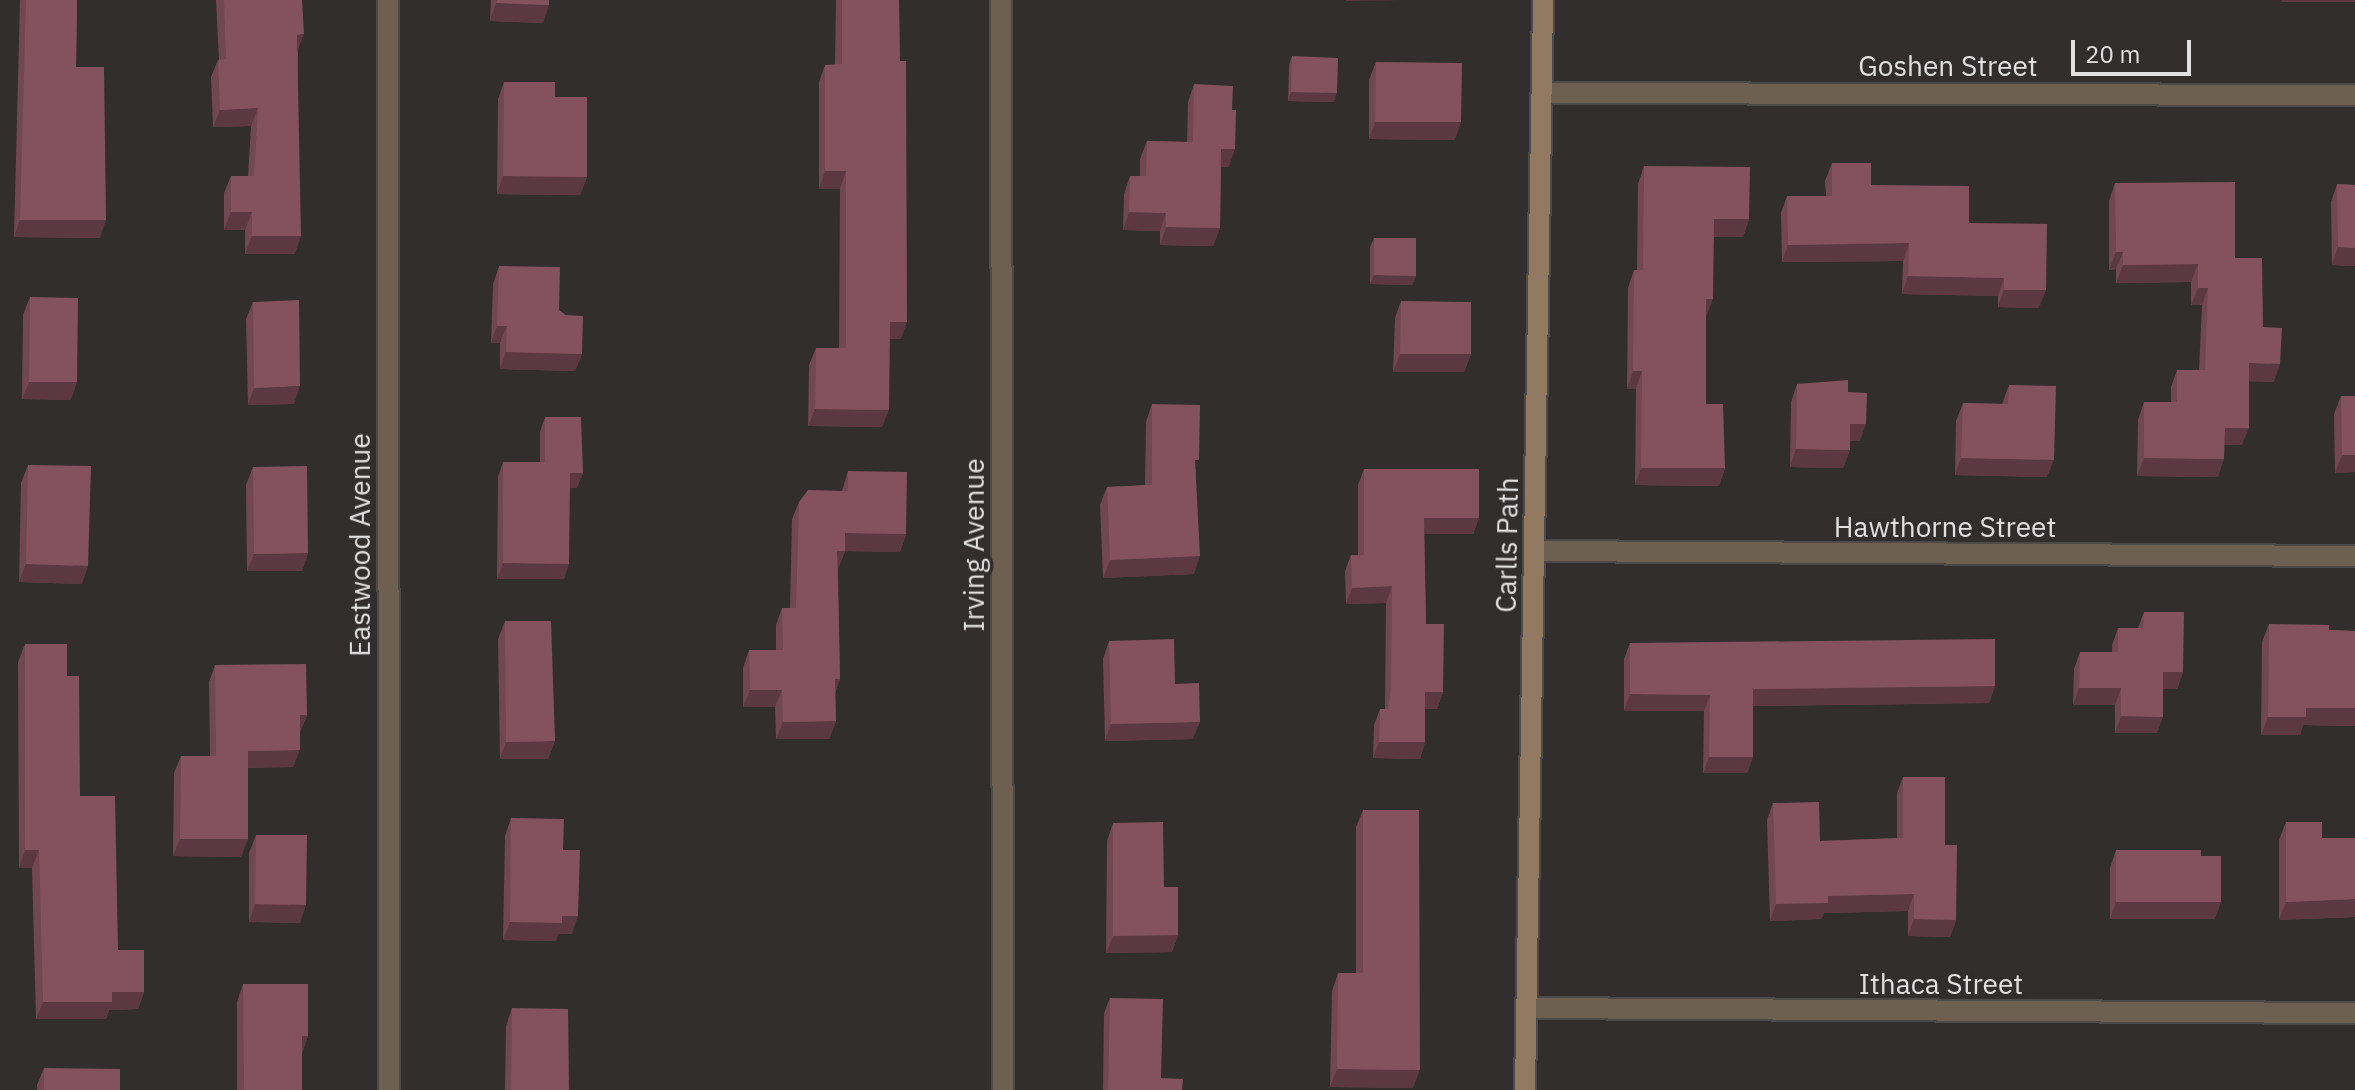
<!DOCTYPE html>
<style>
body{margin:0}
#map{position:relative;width:2355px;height:1090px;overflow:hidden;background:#312e2d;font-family:"IBM Plex Sans",sans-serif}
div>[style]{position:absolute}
.roads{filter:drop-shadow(2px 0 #4d4a4a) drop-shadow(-2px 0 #4d4a4a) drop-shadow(0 2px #4d4a4a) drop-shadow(0 -2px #4d4a4a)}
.street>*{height:20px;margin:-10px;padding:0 10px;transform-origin:10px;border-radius:10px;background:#6e6050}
.secondary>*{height:20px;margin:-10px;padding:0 10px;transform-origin:10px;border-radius:10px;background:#917a61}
.wall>*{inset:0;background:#714751}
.shaded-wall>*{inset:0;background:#5c3942}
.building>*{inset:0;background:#83525e}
span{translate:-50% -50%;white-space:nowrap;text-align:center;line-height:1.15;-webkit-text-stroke:7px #312e2d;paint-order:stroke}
.street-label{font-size:28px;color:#e2e0e0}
.scale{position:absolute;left:2071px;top:40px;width:120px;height:36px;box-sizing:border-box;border:4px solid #e2e0e0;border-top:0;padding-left:10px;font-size:24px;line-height:28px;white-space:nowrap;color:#e2e0e0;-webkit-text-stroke:6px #312e2d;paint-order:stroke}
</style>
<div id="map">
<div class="roads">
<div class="street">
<div style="left:388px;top:0;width:1090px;rotate:89.95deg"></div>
<div style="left:1001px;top:0;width:1090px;rotate:89.89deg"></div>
<div style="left:1542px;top:93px;width:813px;rotate:0.14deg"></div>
<div style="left:1535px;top:551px;width:820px;rotate:0.35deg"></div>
<div style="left:1526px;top:1008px;width:829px;rotate:0.35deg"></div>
</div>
<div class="secondary">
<div style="left:1525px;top:1090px;width:1090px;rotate:-89.05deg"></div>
</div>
</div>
<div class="wall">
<div style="clip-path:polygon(20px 0,77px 0,76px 67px,100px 238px,14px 237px)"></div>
<div style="clip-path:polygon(216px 0,302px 0,298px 51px,295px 254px,245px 254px,245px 230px,224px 230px,224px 193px,231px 176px,248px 176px,251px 126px,213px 127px,211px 77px,218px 60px,219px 60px)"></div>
<div style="clip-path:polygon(491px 0,549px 0,543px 23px,490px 21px)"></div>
<div style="clip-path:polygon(836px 0,899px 0,901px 339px,890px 339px,882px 427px,808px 426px,809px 365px,816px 348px,839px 348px,840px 189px,819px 189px,819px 82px,825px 65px,835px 65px)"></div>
<div style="clip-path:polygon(1292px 56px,1334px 102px,1288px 101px,1289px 65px)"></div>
<div style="clip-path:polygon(1376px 62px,1455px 140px,1369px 139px,1369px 80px)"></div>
<div style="clip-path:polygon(504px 82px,555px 97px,587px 177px,580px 195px,497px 194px,498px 99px)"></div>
<div style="clip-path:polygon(1194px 84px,1229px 167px,1221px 167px,1220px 228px,1213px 246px,1160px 245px,1160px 231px,1123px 230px,1124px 194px,1130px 176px,1140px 176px,1140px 159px,1147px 141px,1187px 142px,1188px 102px)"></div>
<div style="clip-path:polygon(1832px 163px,1871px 185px,1969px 223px,2039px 308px,1998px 307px,1998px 296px,1902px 294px,1903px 261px,1782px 262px,1781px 213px,1787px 196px,1826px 196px,1825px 181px)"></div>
<div style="clip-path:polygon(1644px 166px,1749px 219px,1743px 237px,1714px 237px,1706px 317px,1706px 404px,1725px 468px,1719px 486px,1635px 485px,1636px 389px,1627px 389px,1628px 288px,1634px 270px,1637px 270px,1638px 184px)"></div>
<div style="clip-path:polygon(2115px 183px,2235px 258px,2263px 327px,2274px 382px,2249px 381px,2242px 445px,2224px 445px,2218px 477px,2137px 476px,2138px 420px,2144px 402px,2171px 402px,2171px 387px,2177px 370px,2199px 370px,2202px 305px,2191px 305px,2191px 282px,2116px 283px,2116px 269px,2109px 270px,2109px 201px)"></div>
<div style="clip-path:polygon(2337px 184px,2355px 185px,2355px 266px,2332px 265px,2331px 202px)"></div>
<div style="clip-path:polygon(1374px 238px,1416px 276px,1412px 285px,1370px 284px,1370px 247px)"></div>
<div style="clip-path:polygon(499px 266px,559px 310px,582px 354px,575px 371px,500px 369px,500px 343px,491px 343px,493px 284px)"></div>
<div style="clip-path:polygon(30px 297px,71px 400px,22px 399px,23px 315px)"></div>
<div style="clip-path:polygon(1401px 301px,1471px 354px,1464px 372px,1393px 372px,1395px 318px)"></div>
<div style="clip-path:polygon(253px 302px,294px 404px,248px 405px,246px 319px)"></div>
<div style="clip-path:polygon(1797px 384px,1848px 392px,1860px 441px,1850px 441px,1850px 450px,1843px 468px,1790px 467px,1791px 402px)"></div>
<div style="clip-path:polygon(2009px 385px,2047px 477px,1955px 475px,1956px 421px,1963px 403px,2002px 404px)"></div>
<div style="clip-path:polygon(2341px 396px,2355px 472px,2335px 473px,2334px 414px)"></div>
<div style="clip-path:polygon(1152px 404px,1196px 470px,1194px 574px,1103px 578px,1100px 505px,1107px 487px,1145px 485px,1146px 422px)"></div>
<div style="clip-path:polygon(545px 417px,577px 488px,570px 488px,564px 579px,497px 579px,498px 477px,503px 462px,540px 462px,540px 432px)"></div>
<div style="clip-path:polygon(28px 465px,82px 584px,19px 582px,21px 483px)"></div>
<div style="clip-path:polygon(253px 467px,308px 553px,302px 571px,247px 571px,246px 485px)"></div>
<div style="clip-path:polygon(1364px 469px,1479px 518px,1473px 534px,1424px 534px,1426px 624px,1443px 692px,1437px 709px,1425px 709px,1425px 742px,1420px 759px,1373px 758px,1374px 725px,1380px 709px,1385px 709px,1385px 706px,1386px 603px,1346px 604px,1345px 571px,1351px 555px,1358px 555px,1358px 485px)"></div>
<div style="clip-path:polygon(848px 471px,906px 534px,900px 552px,845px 551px,838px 569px,840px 679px,835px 693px,836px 721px,829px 739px,776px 739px,775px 707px,743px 707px,743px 668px,749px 650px,776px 650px,776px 625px,782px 608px,790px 608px,792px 519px,799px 502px,842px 491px)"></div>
<div style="clip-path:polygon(2144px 612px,2183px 672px,2177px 689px,2163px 689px,2157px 733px,2115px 733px,2115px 705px,2073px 705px,2074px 669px,2080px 652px,2112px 652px,2112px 645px,2118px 628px,2138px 628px)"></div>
<div style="clip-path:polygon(505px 621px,555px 741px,548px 759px,500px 759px,498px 639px)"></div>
<div style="clip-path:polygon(2269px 624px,2329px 630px,2355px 631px,2355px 726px,2303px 725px,2300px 735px,2261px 735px,2262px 642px)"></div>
<div style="clip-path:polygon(1109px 641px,1175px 684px,1193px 739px,1105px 741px,1103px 659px)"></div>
<div style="clip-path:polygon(1630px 643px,1995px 686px,1989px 703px,1753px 706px,1753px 757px,1747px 773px,1703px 773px,1704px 711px,1624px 711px,1624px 659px)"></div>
<div style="clip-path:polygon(25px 644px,67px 676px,80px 796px,118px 950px,144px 992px,138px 1009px,109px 1010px,106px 1019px,36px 1019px,32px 868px,19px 868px,18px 662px)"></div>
<div style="clip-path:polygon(215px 665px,307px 715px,300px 732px,293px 767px,248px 768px,241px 857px,173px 856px,174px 773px,181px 756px,210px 756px,209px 682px)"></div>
<div style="clip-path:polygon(1903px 777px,1945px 845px,1956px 920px,1950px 937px,1908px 936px,1908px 911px,1824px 913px,1821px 919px,1770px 921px,1767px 820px,1773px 803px,1820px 841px,1897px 838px,1897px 793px)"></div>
<div style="clip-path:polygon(1363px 810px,1413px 1088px,1330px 1087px,1332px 991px,1338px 973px,1356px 973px,1356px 827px)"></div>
<div style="clip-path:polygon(511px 818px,563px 850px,572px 934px,558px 934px,556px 941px,503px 940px,505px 836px)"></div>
<div style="clip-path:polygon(2286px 822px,2322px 838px,2355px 838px,2355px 917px,2279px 920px,2279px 840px)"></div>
<div style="clip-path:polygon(1113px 823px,1164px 887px,1178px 935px,1172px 952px,1106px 953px,1107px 841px)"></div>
<div style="clip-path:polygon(256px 835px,300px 923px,249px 922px,249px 853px)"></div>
<div style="clip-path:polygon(2116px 850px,2201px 856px,2215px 919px,2110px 919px,2110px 868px)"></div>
<div style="clip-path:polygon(243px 984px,308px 1036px,302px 1052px,302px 1090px,237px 1090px,237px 1002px)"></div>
<div style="clip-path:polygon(1110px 998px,1161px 1078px,1182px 1090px,1103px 1090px,1104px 1013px)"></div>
<div style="clip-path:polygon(512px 1008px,569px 1090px,505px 1090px,506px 1026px)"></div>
<div style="clip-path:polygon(44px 1068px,120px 1090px,37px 1090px,37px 1085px)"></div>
</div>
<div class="shaded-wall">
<div style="clip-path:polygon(1346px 0,1402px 0,1346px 1px)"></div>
<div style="clip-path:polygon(2282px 0,2355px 0,2355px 2px,2282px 2px)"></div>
<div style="clip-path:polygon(496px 3px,549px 5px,543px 23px,490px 21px)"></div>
<div style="clip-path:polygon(304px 34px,297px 52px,297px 35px)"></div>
<div style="clip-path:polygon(1291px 92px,1337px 93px,1334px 102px,1288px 101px)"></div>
<div style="clip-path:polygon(258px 108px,251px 126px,213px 127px,220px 110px)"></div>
<div style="clip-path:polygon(1375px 122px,1461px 122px,1455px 140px,1369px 139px)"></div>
<div style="clip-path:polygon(1221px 149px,1235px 149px,1229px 167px,1215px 167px)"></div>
<div style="clip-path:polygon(825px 171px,846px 171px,840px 189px,819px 189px)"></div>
<div style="clip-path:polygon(503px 176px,587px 177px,580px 195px,497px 194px)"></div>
<div style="clip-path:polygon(231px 212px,252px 212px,245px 230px,224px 230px)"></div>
<div style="clip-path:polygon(1129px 212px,1166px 213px,1160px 231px,1123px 230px)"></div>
<div style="clip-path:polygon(1714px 219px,1749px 219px,1743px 237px,1708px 237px)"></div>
<div style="clip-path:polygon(20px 220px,106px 220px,100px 238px,14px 237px)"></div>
<div style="clip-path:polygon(1166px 227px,1220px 228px,1213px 246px,1160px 245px)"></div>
<div style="clip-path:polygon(252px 236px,301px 236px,295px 254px,245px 254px)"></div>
<div style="clip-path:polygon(1909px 243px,1903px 261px,1782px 262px,1788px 245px)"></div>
<div style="clip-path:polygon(2338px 247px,2355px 248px,2355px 266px,2332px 265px)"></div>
<div style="clip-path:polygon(2116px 252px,2123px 252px,2116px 269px,2109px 270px)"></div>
<div style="clip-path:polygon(2198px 264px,2191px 282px,2116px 283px,2123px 265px)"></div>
<div style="clip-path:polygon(1374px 275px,1416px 276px,1412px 285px,1370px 284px)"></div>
<div style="clip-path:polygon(1908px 276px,2004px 278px,1998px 296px,1902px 294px)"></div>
<div style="clip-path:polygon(2198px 288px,2208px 288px,2202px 305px,2191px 305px)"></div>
<div style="clip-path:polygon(2004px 290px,2046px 290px,2039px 308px,1998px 307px)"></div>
<div style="clip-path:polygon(1706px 299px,1713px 299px,1706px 317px,1699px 317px)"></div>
<div style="clip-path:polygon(890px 322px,907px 322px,901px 339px,884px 339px)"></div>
<div style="clip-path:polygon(497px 326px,507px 326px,500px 343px,491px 343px)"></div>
<div style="clip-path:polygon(506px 352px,582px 354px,575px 371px,500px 369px)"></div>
<div style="clip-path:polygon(1400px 354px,1471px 354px,1464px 372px,1393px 372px)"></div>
<div style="clip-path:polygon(2249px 363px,2280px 364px,2274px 382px,2242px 381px)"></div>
<div style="clip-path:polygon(1633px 371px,1642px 371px,1636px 389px,1627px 389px)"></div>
<div style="clip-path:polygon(29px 382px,77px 382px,71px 400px,22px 399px)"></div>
<div style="clip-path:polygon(300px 386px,294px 404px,248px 405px,254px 388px)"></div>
<div style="clip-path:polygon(815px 409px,889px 410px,882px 427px,808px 426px)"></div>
<div style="clip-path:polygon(1850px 424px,1866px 424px,1860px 441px,1844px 441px)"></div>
<div style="clip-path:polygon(2225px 428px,2249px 428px,2242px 445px,2218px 445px)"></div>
<div style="clip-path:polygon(1796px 449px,1850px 450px,1843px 468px,1790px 467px)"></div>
<div style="clip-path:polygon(2342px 455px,2355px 455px,2355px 472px,2335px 473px)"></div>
<div style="clip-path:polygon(1961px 458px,2054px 460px,2047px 477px,1955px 475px)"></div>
<div style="clip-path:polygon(2144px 458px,2224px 459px,2218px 477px,2137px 476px)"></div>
<div style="clip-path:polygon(1641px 468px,1725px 468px,1719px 486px,1635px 485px)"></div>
<div style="clip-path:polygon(570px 473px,583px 473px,577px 488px,564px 488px)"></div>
<div style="clip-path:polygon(1424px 518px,1479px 518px,1473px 534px,1418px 534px)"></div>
<div style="clip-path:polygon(845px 533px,906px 534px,900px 552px,838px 551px)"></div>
<div style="clip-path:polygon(837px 551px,845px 551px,838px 569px)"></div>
<div style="clip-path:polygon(308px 553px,302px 571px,247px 571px,254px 554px)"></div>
<div style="clip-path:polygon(1200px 556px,1194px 574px,1103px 578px,1110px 560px)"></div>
<div style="clip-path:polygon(503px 563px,569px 564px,564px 579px,497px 579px)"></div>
<div style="clip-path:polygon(26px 564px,88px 566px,82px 584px,19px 582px)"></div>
<div style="clip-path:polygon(1392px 586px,1386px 603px,1346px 604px,1352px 588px)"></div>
<div style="clip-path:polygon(2163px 672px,2183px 672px,2177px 689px,2157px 689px)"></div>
<div style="clip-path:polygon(835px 679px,840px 679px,834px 697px)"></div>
<div style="clip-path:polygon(1995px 686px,1989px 703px,1747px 706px,1753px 689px)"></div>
<div style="clip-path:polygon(2079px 688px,2121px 688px,2115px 705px,2073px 705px)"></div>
<div style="clip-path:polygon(750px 690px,782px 690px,775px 707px,743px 707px)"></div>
<div style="clip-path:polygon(1425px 692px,1443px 692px,1437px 709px,1420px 709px)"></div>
<div style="clip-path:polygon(1630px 694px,1710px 695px,1704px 711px,1624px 711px)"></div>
<div style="clip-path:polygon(2306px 708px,2355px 708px,2355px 726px,2303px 725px,2300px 735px,2261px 735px,2268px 717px)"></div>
<div style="clip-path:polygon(300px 715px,307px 715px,300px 732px,293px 732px)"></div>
<div style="clip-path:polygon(2121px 716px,2163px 717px,2157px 733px,2115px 733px)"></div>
<div style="clip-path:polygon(836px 721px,829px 739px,776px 739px,783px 722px)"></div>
<div style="clip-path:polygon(1200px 722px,1193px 739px,1105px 741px,1111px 724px)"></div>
<div style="clip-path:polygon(555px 741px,548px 759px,500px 759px,506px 742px)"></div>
<div style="clip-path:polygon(1379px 742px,1425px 742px,1420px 759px,1373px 758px)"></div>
<div style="clip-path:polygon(300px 750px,293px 767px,241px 768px,248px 751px)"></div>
<div style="clip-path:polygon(1709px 757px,1753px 757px,1747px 773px,1703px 773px)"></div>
<div style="clip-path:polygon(180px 839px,248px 839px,241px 857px,173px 856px)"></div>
<div style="clip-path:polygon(25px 850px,39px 850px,32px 868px,19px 868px)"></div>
<div style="clip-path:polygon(1914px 894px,1908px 911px,1824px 913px,1821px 919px,1770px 921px,1776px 904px,1828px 896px)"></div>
<div style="clip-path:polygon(2355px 899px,2355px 917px,2279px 920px,2286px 902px)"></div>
<div style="clip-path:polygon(2116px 902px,2221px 902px,2215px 919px,2110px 919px)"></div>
<div style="clip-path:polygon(255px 904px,306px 905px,300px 923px,249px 922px)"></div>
<div style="clip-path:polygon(562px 916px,578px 916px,572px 934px,558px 934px,556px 941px,503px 940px,510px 922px)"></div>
<div style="clip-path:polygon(1914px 919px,1956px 920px,1950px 937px,1908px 936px)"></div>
<div style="clip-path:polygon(1178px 935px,1172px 952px,1106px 953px,1113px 936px)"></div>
<div style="clip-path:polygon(112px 992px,144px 992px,138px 1009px,109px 1010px,106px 1019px,36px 1019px,43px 1002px)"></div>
<div style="clip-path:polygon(302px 1036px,308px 1036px,302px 1054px)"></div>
<div style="clip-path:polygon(1337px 1069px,1420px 1070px,1413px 1088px,1330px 1087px)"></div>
</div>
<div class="building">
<div style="clip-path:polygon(26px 0,77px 0,76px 67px,104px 67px,106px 220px,20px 220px)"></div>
<div style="clip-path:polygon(224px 0,302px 0,304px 34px,297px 35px,301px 236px,252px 236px,252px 212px,231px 212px,231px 176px,254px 176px,258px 108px,220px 110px,218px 60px,226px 59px)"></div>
<div style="clip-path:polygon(497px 0,549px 0,549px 5px,496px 3px)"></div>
<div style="clip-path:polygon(842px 0,899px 0,900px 61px,906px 61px,907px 322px,890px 322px,889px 410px,815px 409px,816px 348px,846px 348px,846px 171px,825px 171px,825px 65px,842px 64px)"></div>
<div style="clip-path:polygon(1292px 56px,1338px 58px,1337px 93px,1291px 92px)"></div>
<div style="clip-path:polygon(1376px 62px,1462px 63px,1461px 122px,1375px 122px)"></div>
<div style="clip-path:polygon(504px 82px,555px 82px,555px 97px,587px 97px,587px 177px,503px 176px)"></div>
<div style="clip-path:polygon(1194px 84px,1233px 86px,1232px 110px,1236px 110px,1235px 149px,1221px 149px,1220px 228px,1166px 227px,1166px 213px,1129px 212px,1130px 176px,1146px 176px,1147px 141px,1193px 142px)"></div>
<div style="clip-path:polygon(1832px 163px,1871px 163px,1871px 185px,1969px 186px,1969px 223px,2047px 224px,2046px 290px,2004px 290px,2004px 278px,1908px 276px,1909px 243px,1788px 245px,1787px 196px,1832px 196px)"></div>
<div style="clip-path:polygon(1644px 166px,1750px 167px,1749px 219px,1714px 219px,1713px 299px,1706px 299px,1706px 404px,1723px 404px,1725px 468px,1641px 468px,1642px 371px,1633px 371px,1634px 270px,1643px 270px)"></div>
<div style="clip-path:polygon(2235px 182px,2235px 258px,2262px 258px,2263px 327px,2282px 328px,2280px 364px,2249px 363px,2249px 428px,2225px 428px,2224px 459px,2144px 458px,2144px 402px,2177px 402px,2177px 370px,2205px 370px,2208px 288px,2198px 288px,2198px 264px,2123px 265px,2123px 252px,2116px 252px,2115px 183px)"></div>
<div style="clip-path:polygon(2337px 184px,2355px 185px,2355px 248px,2338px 247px)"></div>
<div style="clip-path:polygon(1374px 238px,1416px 238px,1416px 276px,1374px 275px)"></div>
<div style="clip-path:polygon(499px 266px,560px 267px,559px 310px,566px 315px,583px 316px,582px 354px,506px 352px,507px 326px,497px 326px)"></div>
<div style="clip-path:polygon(30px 297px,78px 298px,77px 382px,29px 382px)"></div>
<div style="clip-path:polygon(299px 300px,300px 386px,254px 388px,253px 302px)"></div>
<div style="clip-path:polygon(1401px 301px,1471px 302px,1471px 354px,1400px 354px)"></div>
<div style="clip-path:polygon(1848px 380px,1848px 392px,1867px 393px,1866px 424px,1850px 424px,1850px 450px,1796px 449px,1797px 384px)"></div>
<div style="clip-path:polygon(2009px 385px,2056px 386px,2054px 460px,1961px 458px,1963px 403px,2008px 404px)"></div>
<div style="clip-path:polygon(2341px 396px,2355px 396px,2355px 455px,2342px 455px)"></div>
<div style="clip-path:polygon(1152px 404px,1200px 405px,1199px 460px,1195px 460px,1200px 556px,1110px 560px,1107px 487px,1152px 485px)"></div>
<div style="clip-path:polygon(545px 417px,581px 417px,583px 473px,570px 473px,569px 564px,503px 563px,503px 462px,545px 462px)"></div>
<div style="clip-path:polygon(28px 465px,91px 466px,88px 566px,26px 564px)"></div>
<div style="clip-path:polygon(307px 466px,308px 553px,254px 554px,253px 467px)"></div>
<div style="clip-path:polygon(1364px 469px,1479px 469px,1479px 518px,1424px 518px,1426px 624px,1444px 624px,1443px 692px,1425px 692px,1425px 742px,1379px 742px,1380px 709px,1388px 709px,1391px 690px,1392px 586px,1352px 588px,1351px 555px,1364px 555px)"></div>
<div style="clip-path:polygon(848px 471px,907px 472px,906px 534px,845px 533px,845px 551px,837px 551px,840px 679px,835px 679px,836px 721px,783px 722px,782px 690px,750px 690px,749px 650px,783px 650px,782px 608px,796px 608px,799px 502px,808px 490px,848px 491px)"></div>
<div style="clip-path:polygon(2144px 612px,2184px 612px,2183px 672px,2163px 672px,2163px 717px,2121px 716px,2121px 688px,2079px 688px,2080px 652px,2118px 652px,2118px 628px,2143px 628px)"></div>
<div style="clip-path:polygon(505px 621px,551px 621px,555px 741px,506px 742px)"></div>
<div style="clip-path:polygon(2269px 624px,2329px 625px,2329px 630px,2355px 631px,2355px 708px,2306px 708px,2306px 717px,2268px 717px)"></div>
<div style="clip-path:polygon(1174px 639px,1175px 684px,1199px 683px,1200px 722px,1111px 724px,1109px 641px)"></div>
<div style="clip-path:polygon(1995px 639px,1995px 686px,1753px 689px,1753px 757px,1709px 757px,1710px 695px,1630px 694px,1630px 643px)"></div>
<div style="clip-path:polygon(25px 644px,67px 644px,67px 676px,79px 676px,80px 796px,115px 796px,118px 950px,144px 950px,144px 992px,112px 992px,112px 1002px,43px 1002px,39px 850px,25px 850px)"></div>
<div style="clip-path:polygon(306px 664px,307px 715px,300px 715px,300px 750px,248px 751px,248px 839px,180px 839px,181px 756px,216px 756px,215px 665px)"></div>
<div style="clip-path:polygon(1903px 777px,1945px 777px,1945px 845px,1957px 845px,1956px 920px,1914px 919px,1914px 894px,1828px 896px,1828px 903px,1776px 904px,1773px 803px,1819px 802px,1820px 841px,1903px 838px)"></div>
<div style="clip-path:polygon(1363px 810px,1419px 810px,1420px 1070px,1337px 1069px,1338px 973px,1363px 973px)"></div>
<div style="clip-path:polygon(511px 818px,564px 819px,563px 850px,580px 850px,578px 916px,562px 916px,562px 923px,510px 922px)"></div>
<div style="clip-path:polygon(1163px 822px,1164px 887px,1178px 887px,1178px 935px,1113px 936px,1113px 823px)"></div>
<div style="clip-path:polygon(2286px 822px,2322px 822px,2322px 838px,2355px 838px,2355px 899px,2286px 902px)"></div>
<div style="clip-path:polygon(256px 835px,307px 835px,306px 905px,255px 904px)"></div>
<div style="clip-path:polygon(2116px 850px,2201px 850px,2201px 856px,2221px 856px,2221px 902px,2116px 902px)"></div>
<div style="clip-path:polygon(243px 984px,308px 984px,308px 1036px,302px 1036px,302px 1090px,244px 1090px)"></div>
<div style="clip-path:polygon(1110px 998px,1163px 999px,1161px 1078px,1183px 1079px,1182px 1090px,1108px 1090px)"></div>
<div style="clip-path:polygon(512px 1008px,568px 1009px,569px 1090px,511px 1090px)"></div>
<div style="clip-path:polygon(44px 1068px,120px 1069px,120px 1090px,44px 1090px)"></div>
</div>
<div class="street-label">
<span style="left:1948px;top:66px">Goshen Street</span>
<span style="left:1945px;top:527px">Hawthorne Street</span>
<span style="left:360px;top:545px;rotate:-90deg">Eastwood Avenue</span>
<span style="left:974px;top:545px;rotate:-90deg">Irving Avenue</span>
<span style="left:1507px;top:545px;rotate:-89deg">Carlls Path</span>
<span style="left:1941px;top:984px">Ithaca Street</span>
</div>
<div class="scale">20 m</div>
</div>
